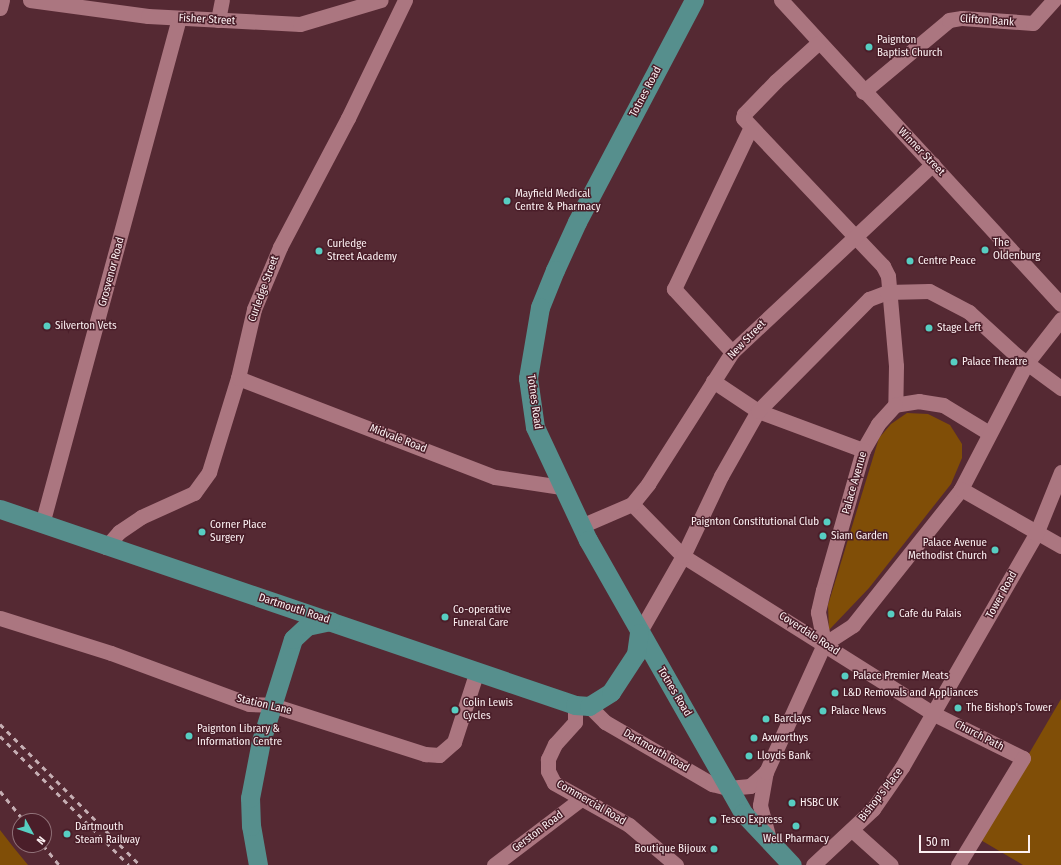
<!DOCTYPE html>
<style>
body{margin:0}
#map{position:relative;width:1061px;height:865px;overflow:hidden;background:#552933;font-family:"Fira Sans Condensed",sans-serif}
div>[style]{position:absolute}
.green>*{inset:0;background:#804e07}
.minor>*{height:15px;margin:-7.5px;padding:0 7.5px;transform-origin:7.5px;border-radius:7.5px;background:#ab7680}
.major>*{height:19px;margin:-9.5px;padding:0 9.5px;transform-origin:9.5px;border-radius:9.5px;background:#568f8d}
.rail>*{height:3px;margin-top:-1.5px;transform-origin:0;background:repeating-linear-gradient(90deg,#c5aeb3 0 5px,transparent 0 10px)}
.dots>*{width:11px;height:11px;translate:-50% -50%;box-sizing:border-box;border:2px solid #4a1e29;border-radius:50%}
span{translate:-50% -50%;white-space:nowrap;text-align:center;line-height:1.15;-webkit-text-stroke:3px #4a1e29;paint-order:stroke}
.street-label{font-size:11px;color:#fcf0f2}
.poi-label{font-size:11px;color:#fcf0f2}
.left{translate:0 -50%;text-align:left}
.right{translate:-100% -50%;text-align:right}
.north{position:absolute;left:12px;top:813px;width:40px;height:40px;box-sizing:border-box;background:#4a1e29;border:1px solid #917279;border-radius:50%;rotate:130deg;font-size:11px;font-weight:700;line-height:16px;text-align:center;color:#fcf0f2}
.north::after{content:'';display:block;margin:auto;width:14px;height:18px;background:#57cec2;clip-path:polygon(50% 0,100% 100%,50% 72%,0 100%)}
.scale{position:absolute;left:919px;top:835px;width:111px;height:18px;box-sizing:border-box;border:2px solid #fcf0f2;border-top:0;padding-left:5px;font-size:12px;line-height:14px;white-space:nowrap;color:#fcf0f2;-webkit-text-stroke:3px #4a1e29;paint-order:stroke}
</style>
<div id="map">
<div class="green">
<div style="clip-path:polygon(907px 413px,928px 414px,950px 425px,962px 444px,962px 458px,951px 484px,869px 588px,829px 630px,828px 605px,879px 438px,891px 424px)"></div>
<div style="clip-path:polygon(1061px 699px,1061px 865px,1023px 865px,979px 839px)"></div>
<div style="clip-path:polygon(0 830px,14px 848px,28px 865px,0 865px)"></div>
</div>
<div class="minor">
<div style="left:30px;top:0;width:119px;rotate:7.7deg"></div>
<div style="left:148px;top:16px;width:152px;rotate:3deg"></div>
<div style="left:300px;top:24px;width:84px;rotate:-16.5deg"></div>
<div style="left:781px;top:0;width:413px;rotate:47.4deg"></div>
<div style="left:0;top:8px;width:8px;rotate:-76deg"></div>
<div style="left:218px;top:20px;width:20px;rotate:-79deg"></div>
<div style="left:818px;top:43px;width:57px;rotate:137.9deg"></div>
<div style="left:776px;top:81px;width:46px;rotate:134.1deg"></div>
<div style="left:744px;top:114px;width:4px;rotate:104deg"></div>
<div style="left:743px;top:118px;width:204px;rotate:46.6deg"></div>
<div style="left:883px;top:266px;width:11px;rotate:63deg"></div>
<div style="left:888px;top:276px;width:90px;rotate:84.9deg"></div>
<div style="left:896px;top:366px;width:39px;rotate:91deg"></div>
<div style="left:863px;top:92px;width:112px;rotate:-39.9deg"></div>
<div style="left:949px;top:20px;width:13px;rotate:-9deg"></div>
<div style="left:962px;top:18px;width:71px;rotate:4deg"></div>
<div style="left:1033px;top:23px;width:31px;rotate:-48deg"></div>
<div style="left:732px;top:352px;width:86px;rotate:-132.6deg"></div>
<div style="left:674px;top:289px;width:179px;rotate:-64.6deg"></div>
<div style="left:238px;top:378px;width:275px;rotate:21.1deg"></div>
<div style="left:495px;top:477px;width:67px;rotate:8.6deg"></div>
<div style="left:713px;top:381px;width:54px;rotate:33.7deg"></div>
<div style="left:758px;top:411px;width:112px;rotate:20.4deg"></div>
<div style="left:989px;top:433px;width:54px;rotate:-148.7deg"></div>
<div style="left:943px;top:405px;width:24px;rotate:-171deg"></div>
<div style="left:919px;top:401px;width:24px;rotate:171deg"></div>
<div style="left:895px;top:405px;width:25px;rotate:132deg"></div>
<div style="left:878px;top:424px;width:30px;rotate:120deg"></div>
<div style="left:863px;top:450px;width:146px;rotate:105.9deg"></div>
<div style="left:823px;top:590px;width:23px;rotate:103deg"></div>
<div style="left:818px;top:612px;width:33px;rotate:79deg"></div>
<div style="left:824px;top:644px;width:35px;rotate:-33deg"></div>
<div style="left:853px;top:625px;width:174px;rotate:-51.5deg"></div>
<div style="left:961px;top:489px;width:141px;rotate:-62.5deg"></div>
<div style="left:1026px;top:364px;width:57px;rotate:-52.1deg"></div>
<div style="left:961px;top:489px;width:115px;rotate:29.7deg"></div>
<div style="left:632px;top:504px;width:73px;rotate:45.6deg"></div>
<div style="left:683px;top:556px;width:297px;rotate:32.2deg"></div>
<div style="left:934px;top:714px;width:99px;rotate:26.3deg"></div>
<div style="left:1023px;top:758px;width:125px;rotate:121.3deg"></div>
<div style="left:42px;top:524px;width:524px;rotate:-74.85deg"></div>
<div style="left:581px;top:526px;width:56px;rotate:-23.3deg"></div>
<div style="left:632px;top:504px;width:26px;rotate:-51deg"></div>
<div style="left:648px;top:484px;width:156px;rotate:-57.5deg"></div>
<div style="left:732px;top:352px;width:275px;rotate:-43.1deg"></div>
<div style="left:106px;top:547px;width:20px;rotate:-49deg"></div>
<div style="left:119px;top:532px;width:27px;rotate:-34deg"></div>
<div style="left:141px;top:517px;width:58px;rotate:-24.4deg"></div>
<div style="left:194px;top:493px;width:26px;rotate:-54deg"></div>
<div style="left:209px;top:472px;width:98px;rotate:-72.9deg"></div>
<div style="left:238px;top:378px;width:71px;rotate:-76.9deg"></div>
<div style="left:254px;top:309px;width:67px;rotate:-67.2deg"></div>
<div style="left:280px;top:247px;width:146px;rotate:-62.2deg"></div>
<div style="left:348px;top:118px;width:131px;rotate:-64.2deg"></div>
<div style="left:0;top:618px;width:116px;rotate:17.5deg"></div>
<div style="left:111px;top:653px;width:147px;rotate:20.3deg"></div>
<div style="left:249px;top:704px;width:23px;rotate:2deg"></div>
<div style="left:272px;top:705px;width:161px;rotate:17.8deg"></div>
<div style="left:425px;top:754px;width:14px;rotate:4deg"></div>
<div style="left:439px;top:755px;width:20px;rotate:-41deg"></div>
<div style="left:454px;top:742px;width:75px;rotate:-72.1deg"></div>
<div style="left:639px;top:633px;width:89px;rotate:-60.3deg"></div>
<div style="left:683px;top:556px;width:89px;rotate:-64.6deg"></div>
<div style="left:721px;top:476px;width:75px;rotate:-60.4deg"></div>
<div style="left:758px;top:411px;width:158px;rotate:-45.3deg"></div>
<div style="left:869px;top:299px;width:19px;rotate:-21deg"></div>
<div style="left:887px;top:292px;width:42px;rotate:-1.4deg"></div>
<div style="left:929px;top:291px;width:45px;rotate:27.7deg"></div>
<div style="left:969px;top:312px;width:64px;rotate:42.5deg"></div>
<div style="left:1016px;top:355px;width:56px;rotate:36.3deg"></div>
<div style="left:575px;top:705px;width:17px;rotate:90deg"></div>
<div style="left:575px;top:722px;width:30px;rotate:132deg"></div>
<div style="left:555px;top:744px;width:17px;rotate:115deg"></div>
<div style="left:548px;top:759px;width:12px;rotate:90deg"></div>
<div style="left:548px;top:771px;width:13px;rotate:63deg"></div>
<div style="left:554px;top:783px;width:86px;rotate:29.2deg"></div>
<div style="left:629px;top:825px;width:62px;rotate:40.4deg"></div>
<div style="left:589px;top:706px;width:23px;rotate:45deg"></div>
<div style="left:605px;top:722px;width:124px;rotate:30.1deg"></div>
<div style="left:712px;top:784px;width:16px;rotate:14deg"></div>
<div style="left:728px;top:788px;width:22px;rotate:-5deg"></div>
<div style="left:750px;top:786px;width:21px;rotate:-41deg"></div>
<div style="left:852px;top:830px;width:52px;rotate:41.9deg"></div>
<div style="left:769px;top:839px;width:35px;rotate:-105deg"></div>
<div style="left:760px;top:805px;width:34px;rotate:-80deg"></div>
<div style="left:766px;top:772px;width:141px;rotate:-65.6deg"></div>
<div style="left:494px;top:865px;width:109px;rotate:-37.2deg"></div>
<div style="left:813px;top:865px;width:82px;rotate:-43deg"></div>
<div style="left:873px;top:809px;width:51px;rotate:-55.4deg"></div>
<div style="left:902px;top:767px;width:269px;rotate:-60.1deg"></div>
<div style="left:1036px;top:534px;width:67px;rotate:-68deg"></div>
</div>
<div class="major">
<div style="left:694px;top:0;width:251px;rotate:117.8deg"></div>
<div style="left:577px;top:222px;width:53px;rotate:114.6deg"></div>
<div style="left:555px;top:270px;width:40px;rotate:112deg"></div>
<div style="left:540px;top:307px;width:72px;rotate:99.6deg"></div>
<div style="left:528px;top:378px;width:49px;rotate:81.9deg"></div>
<div style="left:535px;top:427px;width:125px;rotate:64.9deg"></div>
<div style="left:588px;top:540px;width:314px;rotate:60.4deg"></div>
<div style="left:743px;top:813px;width:71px;rotate:46.7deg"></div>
<div style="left:0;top:509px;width:607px;rotate:18.82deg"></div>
<div style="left:575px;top:705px;width:14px;rotate:4deg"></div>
<div style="left:589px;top:706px;width:26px;rotate:-32deg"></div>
<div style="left:611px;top:692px;width:45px;rotate:-56.7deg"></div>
<div style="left:636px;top:654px;width:21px;rotate:-82deg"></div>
<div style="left:258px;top:865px;width:40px;rotate:-100deg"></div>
<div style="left:251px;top:826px;width:28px;rotate:-92deg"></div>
<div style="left:250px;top:798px;width:58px;rotate:-79.1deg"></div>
<div style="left:261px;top:741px;width:107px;rotate:-72.6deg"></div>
<div style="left:293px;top:639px;width:19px;rotate:-43deg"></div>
<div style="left:307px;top:626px;width:24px;rotate:-12deg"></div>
</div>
<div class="rail">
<div style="left:0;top:724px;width:199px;rotate:45.2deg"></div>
<div style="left:0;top:736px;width:182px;rotate:45deg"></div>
<div style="left:0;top:791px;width:38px;rotate:51deg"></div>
<div style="left:43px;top:845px;width:26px;rotate:51deg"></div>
</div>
<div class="dots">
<div style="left:869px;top:47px;background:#57cec2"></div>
<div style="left:507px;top:201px;background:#57cec2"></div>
<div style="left:985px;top:250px;background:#57cec2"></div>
<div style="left:319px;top:251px;background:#57cec2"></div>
<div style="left:910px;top:261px;background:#57cec2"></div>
<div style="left:47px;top:326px;background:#57cec2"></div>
<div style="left:929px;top:328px;background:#57cec2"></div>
<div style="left:954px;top:362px;background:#57cec2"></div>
<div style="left:827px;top:522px;background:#57cec2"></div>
<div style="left:202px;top:532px;background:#57cec2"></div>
<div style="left:823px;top:536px;background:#57cec2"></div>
<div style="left:995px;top:550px;background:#57cec2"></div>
<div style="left:891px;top:614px;background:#57cec2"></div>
<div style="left:445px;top:617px;background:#57cec2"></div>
<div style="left:845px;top:676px;background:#57cec2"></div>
<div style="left:835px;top:693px;background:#57cec2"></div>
<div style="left:958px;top:708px;background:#57cec2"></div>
<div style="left:455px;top:710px;background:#57cec2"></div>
<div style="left:823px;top:711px;background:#57cec2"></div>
<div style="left:766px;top:719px;background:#57cec2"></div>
<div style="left:189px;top:736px;background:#57cec2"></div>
<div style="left:754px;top:738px;background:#57cec2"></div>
<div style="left:749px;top:756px;background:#57cec2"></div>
<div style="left:792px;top:803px;background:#57cec2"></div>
<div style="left:713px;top:820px;background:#57cec2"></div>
<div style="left:796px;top:826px;background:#57cec2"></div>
<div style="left:67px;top:834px;background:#57cec2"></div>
<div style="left:714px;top:849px;background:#57cec2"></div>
</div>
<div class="street-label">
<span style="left:207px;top:20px;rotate:3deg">Fisher Street</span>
<span style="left:987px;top:21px;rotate:4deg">Clifton Bank</span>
<span style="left:646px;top:92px;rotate:-62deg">Totnes Road</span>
<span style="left:921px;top:152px;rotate:46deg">Winner Street</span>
<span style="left:112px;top:272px;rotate:-75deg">Grosvenor Road</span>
<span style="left:264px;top:289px;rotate:-70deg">Curledge Street</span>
<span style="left:747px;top:340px;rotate:-46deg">New Street</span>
<span style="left:534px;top:402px;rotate:82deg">Totnes Road</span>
<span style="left:398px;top:439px;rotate:21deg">Midvale Road</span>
<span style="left:855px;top:483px;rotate:-74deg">Palace Avenue</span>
<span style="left:1002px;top:595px;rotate:-61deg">Tower Road</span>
<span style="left:294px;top:609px;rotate:18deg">Dartmouth Road</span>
<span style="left:809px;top:634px;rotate:33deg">Coverdale Road</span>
<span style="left:674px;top:692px;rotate:59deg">Totnes Road</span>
<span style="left:264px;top:705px;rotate:13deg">Station Lane</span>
<span style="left:979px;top:736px;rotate:27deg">Church Path</span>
<span style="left:656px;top:751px;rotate:30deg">Dartmouth Road</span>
<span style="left:881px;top:795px;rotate:-52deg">Bishop's Place</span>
<span style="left:591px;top:803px;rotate:30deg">Commercial Road</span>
<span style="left:538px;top:832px;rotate:-37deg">Gerston Road</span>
</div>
<div class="poi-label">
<span class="left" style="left:877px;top:47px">Paignton<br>Baptist Church</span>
<span class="left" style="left:515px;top:201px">Mayfield Medical<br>Centre &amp; Pharmacy</span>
<span class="left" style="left:993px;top:250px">The<br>Oldenburg</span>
<span class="left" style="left:327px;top:251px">Curledge<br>Street Academy</span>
<span class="left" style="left:918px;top:261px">Centre Peace</span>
<span class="left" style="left:55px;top:326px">Silverton Vets</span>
<span class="left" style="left:937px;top:328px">Stage Left</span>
<span class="left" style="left:962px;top:362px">Palace Theatre</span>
<span class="right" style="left:819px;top:522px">Paignton Constitutional Club</span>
<span class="left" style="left:210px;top:532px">Corner Place<br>Surgery</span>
<span class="left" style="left:831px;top:536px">Siam Garden</span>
<span class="right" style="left:987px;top:550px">Palace Avenue<br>Methodist Church</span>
<span class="left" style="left:453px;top:617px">Co-operative<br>Funeral Care</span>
<span class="left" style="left:899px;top:614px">Cafe du Palais</span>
<span class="left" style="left:853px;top:676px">Palace Premier Meats</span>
<span class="left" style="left:843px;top:693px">L&amp;D Removals and Appliances</span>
<span class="left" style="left:463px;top:710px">Colin Lewis<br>Cycles</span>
<span class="left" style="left:966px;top:708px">The Bishop's Tower</span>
<span class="left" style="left:831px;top:711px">Palace News</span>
<span class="left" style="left:774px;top:719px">Barclays</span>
<span class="left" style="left:197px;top:736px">Paignton Library &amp;<br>Information Centre</span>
<span class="left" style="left:762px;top:738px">Axworthys</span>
<span class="left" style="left:757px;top:756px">Lloyds Bank</span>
<span class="left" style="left:800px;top:803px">HSBC UK</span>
<span class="left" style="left:721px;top:820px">Tesco Express</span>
<span class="left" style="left:75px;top:834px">Dartmouth<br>Steam Railway</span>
<span style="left:796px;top:839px">Well Pharmacy</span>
<span class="right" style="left:706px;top:849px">Boutique Bijoux</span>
</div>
<div class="north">N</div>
<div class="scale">50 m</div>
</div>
